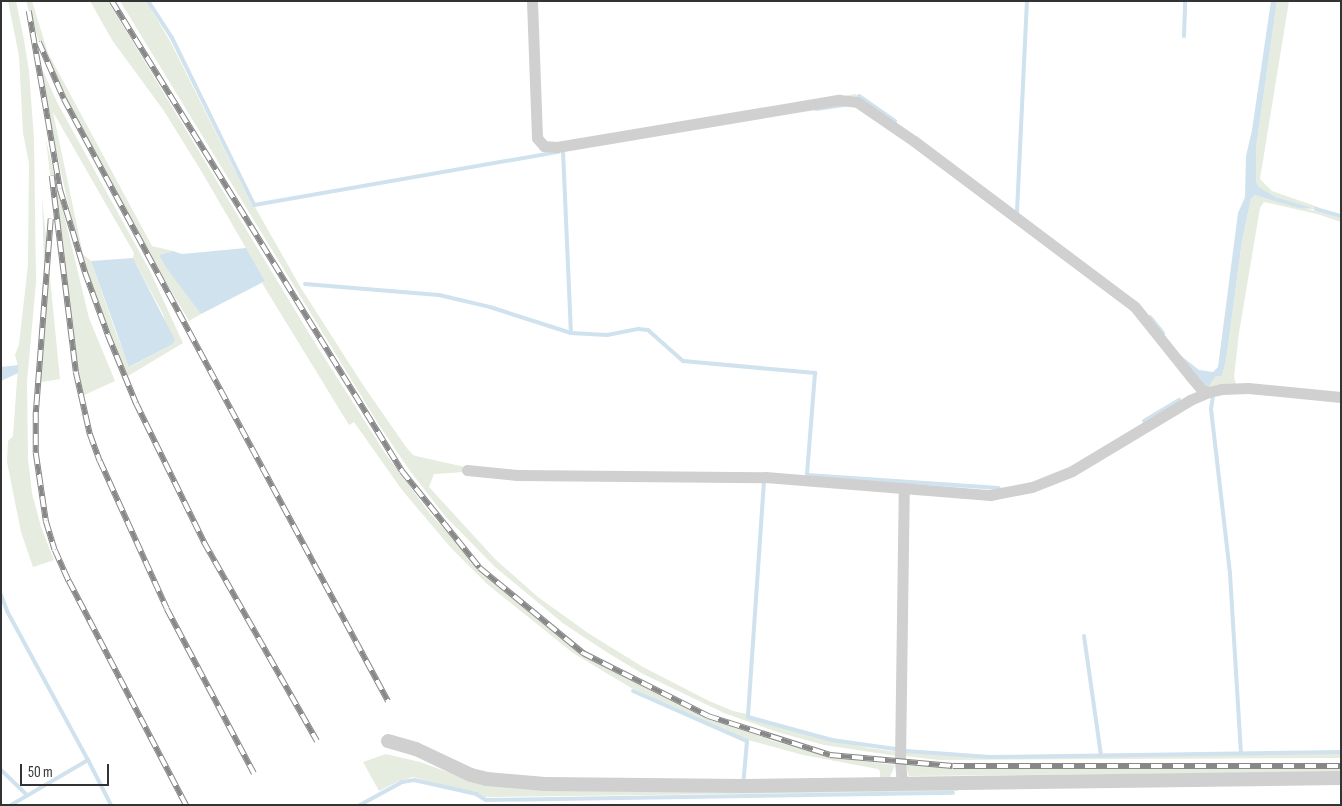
<!DOCTYPE html>
<style>
body{margin:0}
#map{position:relative;width:1342px;height:806px;overflow:hidden;background:#fff;font-family:"Sofia Sans Condensed",sans-serif}
div>[style]{position:absolute}
.green>*{inset:0;background:#e6ecdf}
.water>*{inset:0;background:#cfe2ee}
.stream>*{height:4px;margin:-2px;padding:0 2px;transform-origin:2px;border-radius:2px;background:#cfe2ee}
.minor>*{height:11px;margin:-5.5px;padding:0 5.5px;transform-origin:5.5px;border-radius:5.5px;background:#d0d0d0}
.tertiary>*{height:14px;margin:-7px;padding:0 7px;transform-origin:7px;border-radius:7px;background:#d0d0d0}
.rail>*{height:5.5px;margin-top:-2.75px;transform-origin:0;background:repeating-linear-gradient(90deg,#fff 0 11px,#888 0 22px);box-sizing:border-box;border-block:1px solid #888}
span{translate:-50% -50%;white-space:nowrap;text-align:center;line-height:1.15;-webkit-text-stroke:5px #fff;paint-order:stroke}
.frame{position:absolute;inset:0;border:2px solid #333;pointer-events:none}
.scale{position:absolute;left:20px;top:764px;width:89px;height:22px;box-sizing:border-box;border:2px solid #333;border-top:0;padding-left:6px;font-size:15px;line-height:18px;white-space:nowrap;color:#333;-webkit-text-stroke:4px #fff;paint-order:stroke}
</style>
<div id="map">
<div class="green">
<div style="clip-path:polygon(8px 1px,16px 1px,24px 40px,29px 71px,34px 139px,36px 282px,27px 382px,28px 459px,32px 493px,41px 527px,54px 560px,33px 567px,21px 532px,7px 462px,8px 441px,13px 436px,18px 366px,15px 355px,19px 344px,28px 265px,29px 163px,23px 133px,19px 56px)"></div>
<div style="clip-path:polygon(26px 1px,32px 1px,48px 53px,152px 246px,173px 251px,159px 255px,201px 314px,189px 321px,145px 247px,58px 88px,45px 61px)"></div>
<div style="clip-path:polygon(90px 1px,108px 1px,310px 335px,385px 453px,431px 515px,481px 567px,537px 616px,585px 651px,644px 687px,694px 711px,773px 741px,831px 757px,895px 765px,890px 777px,880px 778px,880px 771px,878px 769px,803px 755px,748px 740px,633px 689px,573px 653px,487px 584px,452px 549px,402px 490px,354px 422px,349px 425px,262px 283px,265px 281px,203px 174px,164px 111px,112px 40px)"></div>
<div style="clip-path:polygon(120px 1px,146px 1px,170px 41px,253px 207px,255px 207px,301px 288px,363px 385px,406px 447px,413px 455px,420px 457px,465px 467px,465px 472px,434px 474px,429px 487px,495px 559px,538px 597px,588px 633px,643px 667px,709px 701px,733px 711px,747px 714px,747px 717px,803px 733px,869px 748px,898px 752px,897px 756px,824px 745px,777px 732px,724px 713px,643px 674px,608px 653px,564px 624px,495px 567px,445px 516px,410px 471px,379px 425px)"></div>
<div style="clip-path:polygon(534px 1px,537px 1px,542px 132px,544px 138px,549px 143px,556px 144px,675px 126px,855px 94px,1136px 304px,1155px 325px,1184px 363px,1207px 387px,1215px 377px,1222px 376px,1226px 361px,1242px 241px,1251px 199px,1255px 195px,1316px 211px,1341px 218px,1341px 222px,1317px 214px,1264px 202px,1260px 208px,1239px 333px,1234px 377px,1236px 384px,1207px 388px,1201px 385px,1136px 306px,934px 153px,858px 99px,839px 99px,674px 127px,555px 146px,548px 145px,541px 138px,540px 133px)"></div>
<div style="clip-path:polygon(1277px 1px,1289px 1px,1260px 179px,1272px 191px,1318px 207px,1316px 209px,1276px 197px,1259px 187px,1256px 181px,1256px 148px)"></div>
<div style="clip-path:polygon(evenodd,41px 67px,58px 104px,150px 271px,183px 343px,128px 376px,105px 326px,80px 255px,51px 129px,41px 67px,53px 112px,134px 253px,133px 258px,163px 314px,171px 345px,130px 367px,116px 333px,91px 261px,83px 254px,53px 112px)"></div>
<div style="clip-path:polygon(46px 140px,89px 318px,115px 381px,82px 396px,66px 308px)"></div>
<div style="clip-path:polygon(42px 197px,60px 379px,36px 383px,44px 267px)"></div>
<div style="clip-path:polygon(905px 752px,990px 757px,1341px 753px,1341px 758px,939px 760px,905px 756px)"></div>
<div style="clip-path:polygon(386px 754px,420px 762px,478px 783px,957px 787px,958px 791px,485px 797px,476px 792px,465px 791px,413px 777px,399px 781px,379px 791px,363px 762px)"></div>
<div style="clip-path:polygon(905px 765px,1082px 769px,1341px 768px,1341px 772px,909px 776px)"></div>
</div>
<div class="water">
<div style="clip-path:polygon(1271px 1px,1277px 1px,1256px 148px,1256px 181px,1259px 187px,1276px 197px,1316px 209px,1299px 208px,1255px 195px,1251px 199px,1242px 241px,1226px 361px,1222px 376px,1215px 377px,1208px 387px,1202px 384px,1175px 351px,1199px 370px,1213px 372px,1218px 367px,1238px 213px,1245px 197px,1246px 156px,1252px 130px)"></div>
<div style="clip-path:polygon(246px 248px,265px 281px,201px 314px,168px 270px,159px 255px,173px 251px,182px 254px)"></div>
<div style="clip-path:polygon(133px 258px,175px 340px,171px 345px,129px 367px,91px 261px)"></div>
<div style="clip-path:polygon(18px 365px,18px 373px,1px 381px,1px 367px)"></div>
</div>
<div class="stream">
<div style="left:148px;top:1px;width:44px;rotate:57deg"></div>
<div style="left:172px;top:38px;width:186px;rotate:63.8deg"></div>
<div style="left:254px;top:205px;width:309px;rotate:-9.9deg"></div>
<div style="left:1184px;top:36px;width:35px;rotate:-88deg"></div>
<div style="left:859px;top:96px;width:44px;rotate:34.8deg"></div>
<div style="left:816px;top:109px;width:28px;rotate:-8deg"></div>
<div style="left:563px;top:151px;width:182px;rotate:87.5deg"></div>
<div style="left:1316px;top:209px;width:26px;rotate:16deg"></div>
<div style="left:1017px;top:212px;width:211px;rotate:-87.3deg"></div>
<div style="left:305px;top:284px;width:134px;rotate:4.7deg"></div>
<div style="left:439px;top:295px;width:52px;rotate:13.2deg"></div>
<div style="left:490px;top:307px;width:85px;rotate:17.8deg"></div>
<div style="left:571px;top:333px;width:36px;rotate:3deg"></div>
<div style="left:607px;top:335px;width:32px;rotate:-11deg"></div>
<div style="left:638px;top:329px;width:10px;rotate:6deg"></div>
<div style="left:648px;top:330px;width:47px;rotate:41.5deg"></div>
<div style="left:683px;top:361px;width:133px;rotate:5.2deg"></div>
<div style="left:815px;top:373px;width:102px;rotate:94.5deg"></div>
<div style="left:807px;top:475px;width:192px;rotate:3.9deg"></div>
<div style="left:1150px;top:317px;width:21px;rotate:51deg"></div>
<div style="left:1213px;top:396px;width:13px;rotate:99deg"></div>
<div style="left:1211px;top:409px;width:166px;rotate:83.4deg"></div>
<div style="left:1230px;top:574px;width:179px;rotate:86.5deg"></div>
<div style="left:1144px;top:421px;width:41px;rotate:-31deg"></div>
<div style="left:764px;top:481px;width:237px;rotate:93.9deg"></div>
<div style="left:748px;top:717px;width:87px;rotate:15.3deg"></div>
<div style="left:832px;top:740px;width:64px;rotate:8.1deg"></div>
<div style="left:1px;top:595px;width:17px;rotate:69deg"></div>
<div style="left:7px;top:611px;width:170px;rotate:61.5deg"></div>
<div style="left:88px;top:760px;width:89px;rotate:149.7deg"></div>
<div style="left:1084px;top:636px;width:120px;rotate:81.9deg"></div>
<div style="left:633px;top:691px;width:124px;rotate:23.7deg"></div>
<div style="left:747px;top:741px;width:37px;rotate:95deg"></div>
<div style="left:906px;top:751px;width:84px;rotate:4.1deg"></div>
<div style="left:990px;top:757px;width:351px;rotate:-0.8deg"></div>
<div style="left:88px;top:760px;width:51px;rotate:62.9deg"></div>
<div style="left:1px;top:770px;width:36px;rotate:44deg"></div>
<div style="left:360px;top:805px;width:48px;rotate:-28.7deg"></div>
<div style="left:402px;top:782px;width:12px;rotate:-9deg"></div>
<div style="left:414px;top:780px;width:64px;rotate:12.7deg"></div>
<div style="left:476px;top:794px;width:12px;rotate:31deg"></div>
<div style="left:486px;top:800px;width:467px;rotate:-0.9deg"></div>
</div>
<div class="minor">
<div style="left:532px;top:1px;width:137px;rotate:87.9deg"></div>
<div style="left:537px;top:138px;width:11px;rotate:49deg"></div>
<div style="left:544px;top:146px;width:13px;rotate:4deg"></div>
<div style="left:557px;top:147px;width:286px;rotate:-9.5deg"></div>
<div style="left:839px;top:100px;width:18px;rotate:6deg"></div>
<div style="left:857px;top:102px;width:69px;rotate:34.4deg"></div>
<div style="left:914px;top:141px;width:276px;rotate:36.9deg"></div>
<div style="left:1135px;top:307px;width:90px;rotate:51.3deg"></div>
<div style="left:1191px;top:377px;width:17px;rotate:50deg"></div>
<div style="left:1202px;top:390px;width:7px;rotate:16deg"></div>
<div style="left:467px;top:470px;width:50px;rotate:5.7deg"></div>
<div style="left:517px;top:475px;width:248px;rotate:0.5deg"></div>
<div style="left:765px;top:477px;width:226px;rotate:4.6deg"></div>
<div style="left:990px;top:495px;width:43px;rotate:-10.8deg"></div>
<div style="left:1032px;top:487px;width:43px;rotate:-21.8deg"></div>
<div style="left:1072px;top:471px;width:138px;rotate:-31deg"></div>
<div style="left:1190px;top:400px;width:21px;rotate:-23deg"></div>
<div style="left:1209px;top:392px;width:13px;rotate:-13deg"></div>
<div style="left:1222px;top:389px;width:26px;rotate:-2deg"></div>
<div style="left:1248px;top:388px;width:93px;rotate:5.5deg"></div>
<div style="left:902px;top:784px;width:23px;rotate:-95deg"></div>
<div style="left:900px;top:761px;width:273px;rotate:-89.2deg"></div>
</div>
<div class="tertiary">
<div style="left:388px;top:741px;width:29px;rotate:16deg"></div>
<div style="left:416px;top:749px;width:61px;rotate:25.3deg"></div>
<div style="left:471px;top:775px;width:16px;rotate:14deg"></div>
<div style="left:487px;top:779px;width:58px;rotate:4.9deg"></div>
<div style="left:545px;top:784px;width:200px;rotate:0.6deg"></div>
<div style="left:745px;top:786px;width:596px;rotate:-0.77deg"></div>
</div>
<div class="rail">
<div style="left:112px;top:1px;width:552px;rotate:58.32deg"></div>
<div style="left:402px;top:471px;width:124px;rotate:51.2deg"></div>
<div style="left:480px;top:568px;width:134px;rotate:39.5deg"></div>
<div style="left:583px;top:653px;width:140px;rotate:26.7deg"></div>
<div style="left:708px;top:716px;width:128px;rotate:17.7deg"></div>
<div style="left:830px;top:755px;width:123px;rotate:5.1deg"></div>
<div style="left:953px;top:766px;width:388px"></div>
<div style="left:29px;top:11px;width:181px;rotate:80.1deg"></div>
<div style="left:60px;top:189px;width:87px;rotate:73.2deg"></div>
<div style="left:85px;top:272px;width:67px;rotate:69.9deg"></div>
<div style="left:108px;top:335px;width:74px;rotate:67.6deg"></div>
<div style="left:136px;top:403px;width:155px;rotate:63.9deg"></div>
<div style="left:204px;top:542px;width:229px;rotate:60.4deg"></div>
<div style="left:39px;top:42px;width:62px;rotate:66.3deg"></div>
<div style="left:64px;top:99px;width:684px;rotate:61.71deg"></div>
<div style="left:52px;top:176px;width:197px;rotate:83deg"></div>
<div style="left:76px;top:372px;width:64px;rotate:77.3deg"></div>
<div style="left:90px;top:434px;width:29px;rotate:70deg"></div>
<div style="left:100px;top:461px;width:162px;rotate:65.6deg"></div>
<div style="left:167px;top:609px;width:186px;rotate:62.1deg"></div>
<div style="left:51px;top:219px;width:194px;rotate:94.4deg"></div>
<div style="left:36px;top:412px;width:41px;rotate:90deg"></div>
<div style="left:36px;top:453px;width:69px;rotate:81.6deg"></div>
<div style="left:46px;top:521px;width:30px;rotate:73deg"></div>
<div style="left:55px;top:550px;width:34px;rotate:66deg"></div>
<div style="left:69px;top:581px;width:253px;rotate:62.4deg"></div>
</div>
<div class="frame"></div>
<div class="scale">50 m</div>
</div>
